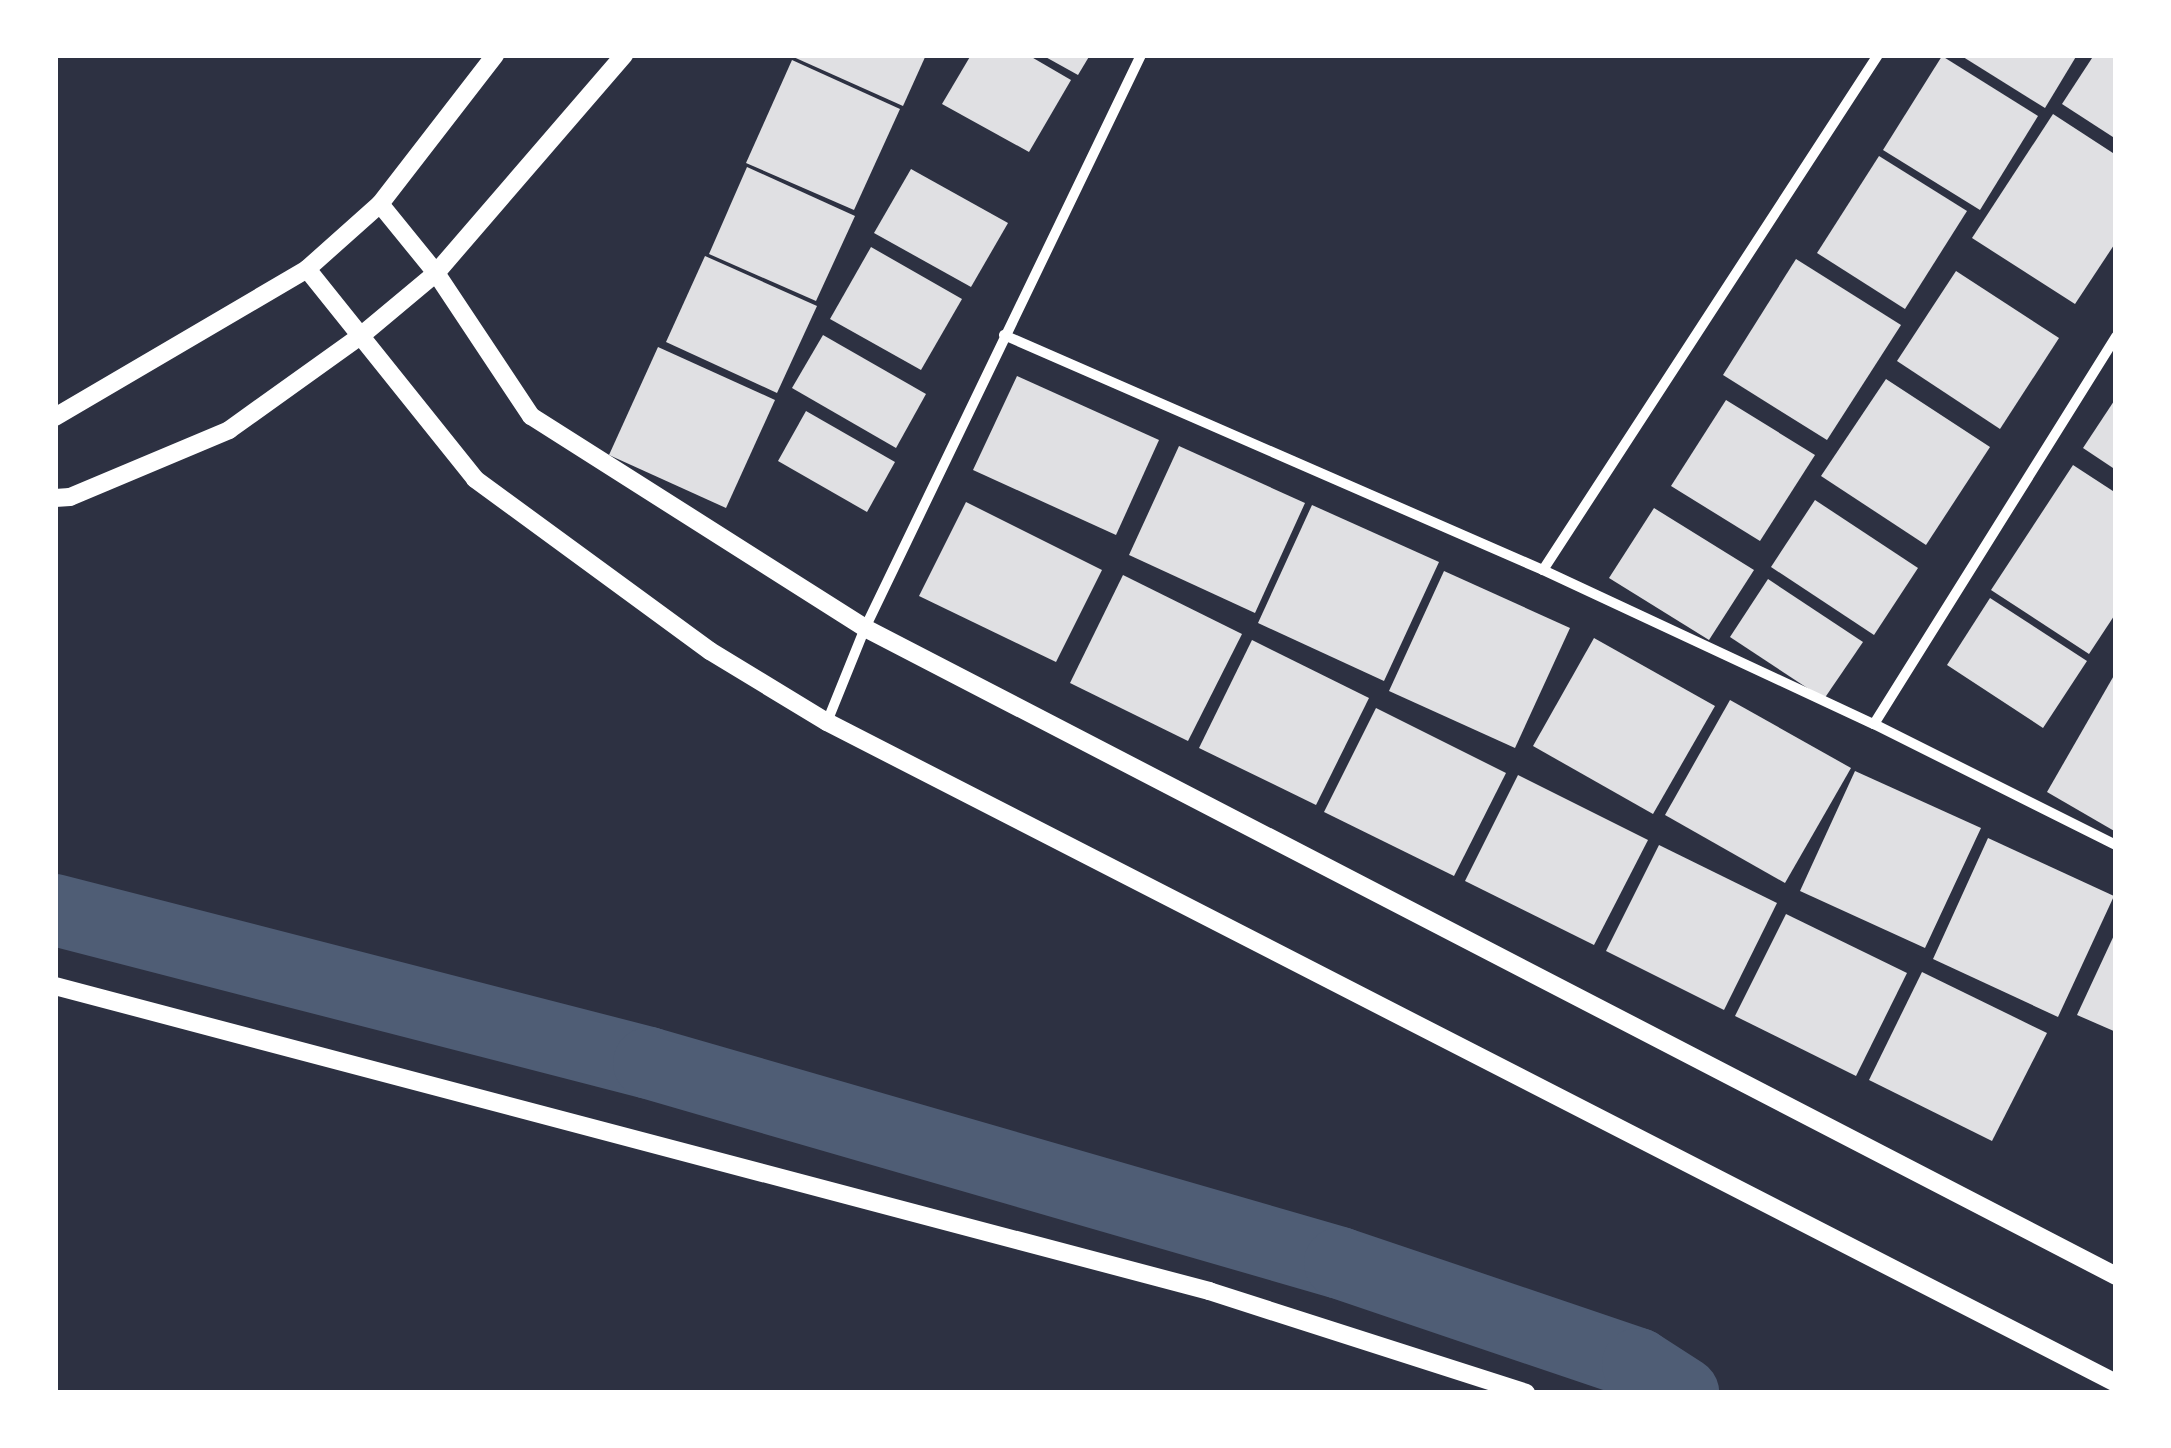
<!DOCTYPE html>
<style>
body{margin:0}
#map{position:relative;width:2171px;height:1448px;overflow:hidden;background:#2d3142;font-family:"PT Sans Narrow",sans-serif}
div>[style]{position:absolute}
.canal>*{height:72px;margin:-36px;padding:0 36px;transform-origin:36px;border-radius:36px;background:#4f5d75}
.building>*{inset:0;background:#e0e0e3}
.minor>*{height:10px;margin:-5px;padding:0 5px;transform-origin:5px;border-radius:5px;background:#fff}
.tertiary>*{height:18px;margin:-9px;padding:0 9px;transform-origin:9px;border-radius:9px;background:#fff}
span{translate:-50% -50%;white-space:nowrap;text-align:center;line-height:1.15;-webkit-text-stroke:9px #fff;paint-order:stroke}
.frame{position:absolute;inset:0;border:58px solid #fff;pointer-events:none}
</style>
<div id="map">
<div class="canal">
<div style="left:55px;top:910px;width:613px;rotate:14.44deg"></div>
<div style="left:649px;top:1063px;width:719px;rotate:16.14deg"></div>
<div style="left:1340px;top:1263px;width:315px;rotate:18.7deg"></div>
<div style="left:1638px;top:1364px;width:54px;rotate:32.8deg"></div>
</div>
<div class="building">
<div style="clip-path:polygon(789px 55px,926px 55px,903px 106px)"></div>
<div style="clip-path:polygon(971px 55px,1028px 55px,1071px 80px,1029px 152px,942px 104px)"></div>
<div style="clip-path:polygon(1042px 55px,1090px 55px,1078px 75px)"></div>
<div style="clip-path:polygon(1960px 55px,2077px 55px,2045px 108px)"></div>
<div style="clip-path:polygon(2094px 55px,2116px 55px,2116px 139px,2062px 104px)"></div>
<div style="clip-path:polygon(1942px 56px,2038px 116px,1980px 210px,1883px 150px)"></div>
<div style="clip-path:polygon(792px 60px,900px 109px,854px 210px,746px 163px)"></div>
<div style="clip-path:polygon(2053px 114px,2116px 155px,2116px 242px,2075px 304px,1972px 238px)"></div>
<div style="clip-path:polygon(1879px 156px,1967px 211px,1905px 309px,1817px 253px)"></div>
<div style="clip-path:polygon(747px 167px,855px 216px,816px 301px,709px 254px)"></div>
<div style="clip-path:polygon(911px 169px,1008px 223px,971px 287px,874px 233px)"></div>
<div style="clip-path:polygon(871px 247px,962px 299px,921px 370px,830px 319px)"></div>
<div style="clip-path:polygon(705px 256px,817px 306px,777px 393px,666px 342px)"></div>
<div style="clip-path:polygon(1796px 259px,1901px 325px,1827px 440px,1723px 375px)"></div>
<div style="clip-path:polygon(1956px 271px,2059px 338px,2000px 429px,1897px 361px)"></div>
<div style="clip-path:polygon(823px 335px,926px 394px,896px 448px,792px 388px)"></div>
<div style="clip-path:polygon(658px 347px,775px 400px,726px 508px,609px 455px)"></div>
<div style="clip-path:polygon(1017px 376px,1159px 440px,1116px 535px,973px 470px)"></div>
<div style="clip-path:polygon(1886px 379px,1990px 447px,1926px 545px,1821px 476px)"></div>
<div style="clip-path:polygon(2116px 398px,2116px 470px,2083px 448px)"></div>
<div style="clip-path:polygon(1726px 400px,1815px 455px,1760px 541px,1671px 486px)"></div>
<div style="clip-path:polygon(806px 411px,895px 462px,867px 512px,778px 461px)"></div>
<div style="clip-path:polygon(1179px 446px,1305px 503px,1255px 613px,1129px 555px)"></div>
<div style="clip-path:polygon(2073px 465px,2116px 493px,2116px 613px,2089px 654px,1991px 590px)"></div>
<div style="clip-path:polygon(1815px 500px,1918px 568px,1874px 635px,1771px 567px)"></div>
<div style="clip-path:polygon(966px 502px,1102px 570px,1056px 662px,919px 596px)"></div>
<div style="clip-path:polygon(1312px 505px,1439px 562px,1384px 681px,1258px 623px)"></div>
<div style="clip-path:polygon(1654px 508px,1754px 570px,1709px 640px,1609px 578px)"></div>
<div style="clip-path:polygon(1444px 571px,1570px 628px,1515px 748px,1389px 691px)"></div>
<div style="clip-path:polygon(1123px 575px,1242px 634px,1188px 741px,1070px 683px)"></div>
<div style="clip-path:polygon(1768px 579px,1863px 642px,1824px 699px,1730px 637px)"></div>
<div style="clip-path:polygon(1990px 598px,2087px 661px,2043px 728px,1947px 665px)"></div>
<div style="clip-path:polygon(1594px 638px,1715px 706px,1653px 814px,1533px 746px)"></div>
<div style="clip-path:polygon(1252px 640px,1369px 698px,1316px 805px,1199px 748px)"></div>
<div style="clip-path:polygon(2116px 672px,2116px 832px,2047px 792px)"></div>
<div style="clip-path:polygon(1730px 700px,1851px 768px,1785px 883px,1665px 815px)"></div>
<div style="clip-path:polygon(1376px 708px,1506px 773px,1454px 876px,1324px 812px)"></div>
<div style="clip-path:polygon(1855px 771px,1981px 828px,1925px 948px,1800px 891px)"></div>
<div style="clip-path:polygon(1518px 775px,1648px 840px,1594px 945px,1465px 881px)"></div>
<div style="clip-path:polygon(1988px 838px,2114px 896px,2058px 1017px,1933px 959px)"></div>
<div style="clip-path:polygon(1659px 845px,1777px 903px,1724px 1010px,1606px 951px)"></div>
<div style="clip-path:polygon(1786px 914px,1907px 973px,1856px 1076px,1735px 1016px)"></div>
<div style="clip-path:polygon(2116px 931px,2116px 1032px,2077px 1015px)"></div>
<div style="clip-path:polygon(1922px 972px,2047px 1033px,1992px 1141px,1869px 1080px)"></div>
</div>
<div class="minor">
<div style="left:1004px;top:335px;width:588px;rotate:23.56deg"></div>
<div style="left:1543px;top:570px;width:365px;rotate:25deg"></div>
<div style="left:1874px;top:724px;width:271px;rotate:26.6deg"></div>
<div style="left:1543px;top:570px;width:614px;rotate:-56.96deg"></div>
<div style="left:827px;top:722px;width:101px;rotate:-68deg"></div>
<div style="left:865px;top:628px;width:636px;rotate:-64.28deg"></div>
<div style="left:1874px;top:724px;width:457px;rotate:-58deg"></div>
</div>
<div class="tertiary">
<div style="left:380px;top:204px;width:89px;rotate:50.9deg"></div>
<div style="left:436px;top:273px;width:172px;rotate:56.4deg"></div>
<div style="left:531px;top:416px;width:396px;rotate:32.4deg"></div>
<div style="left:865px;top:628px;width:1409px;rotate:27.38deg"></div>
<div style="left:307px;top:269px;width:269px;rotate:51.3deg"></div>
<div style="left:475px;top:479px;width:291px;rotate:36.2deg"></div>
<div style="left:710px;top:651px;width:137px;rotate:31.3deg"></div>
<div style="left:827px;top:722px;width:1449px;rotate:27.15deg"></div>
<div style="left:55px;top:417px;width:292px;rotate:-30.4deg"></div>
<div style="left:307px;top:269px;width:98px;rotate:-41.7deg"></div>
<div style="left:380px;top:204px;width:188px;rotate:-52.3deg"></div>
<div style="left:55px;top:498px;width:15px;rotate:-4deg"></div>
<div style="left:70px;top:497px;width:173px;rotate:-22.8deg"></div>
<div style="left:229px;top:430px;width:165px;rotate:-35.6deg"></div>
<div style="left:363px;top:334px;width:95px;rotate:-39.9deg"></div>
<div style="left:436px;top:273px;width:288px;rotate:-49.2deg"></div>
<div style="left:55px;top:986px;width:1194px;rotate:14.8deg"></div>
<div style="left:1209px;top:1291px;width:333px;rotate:17.8deg"></div>
</div>
<div class="frame"></div>
</div>
